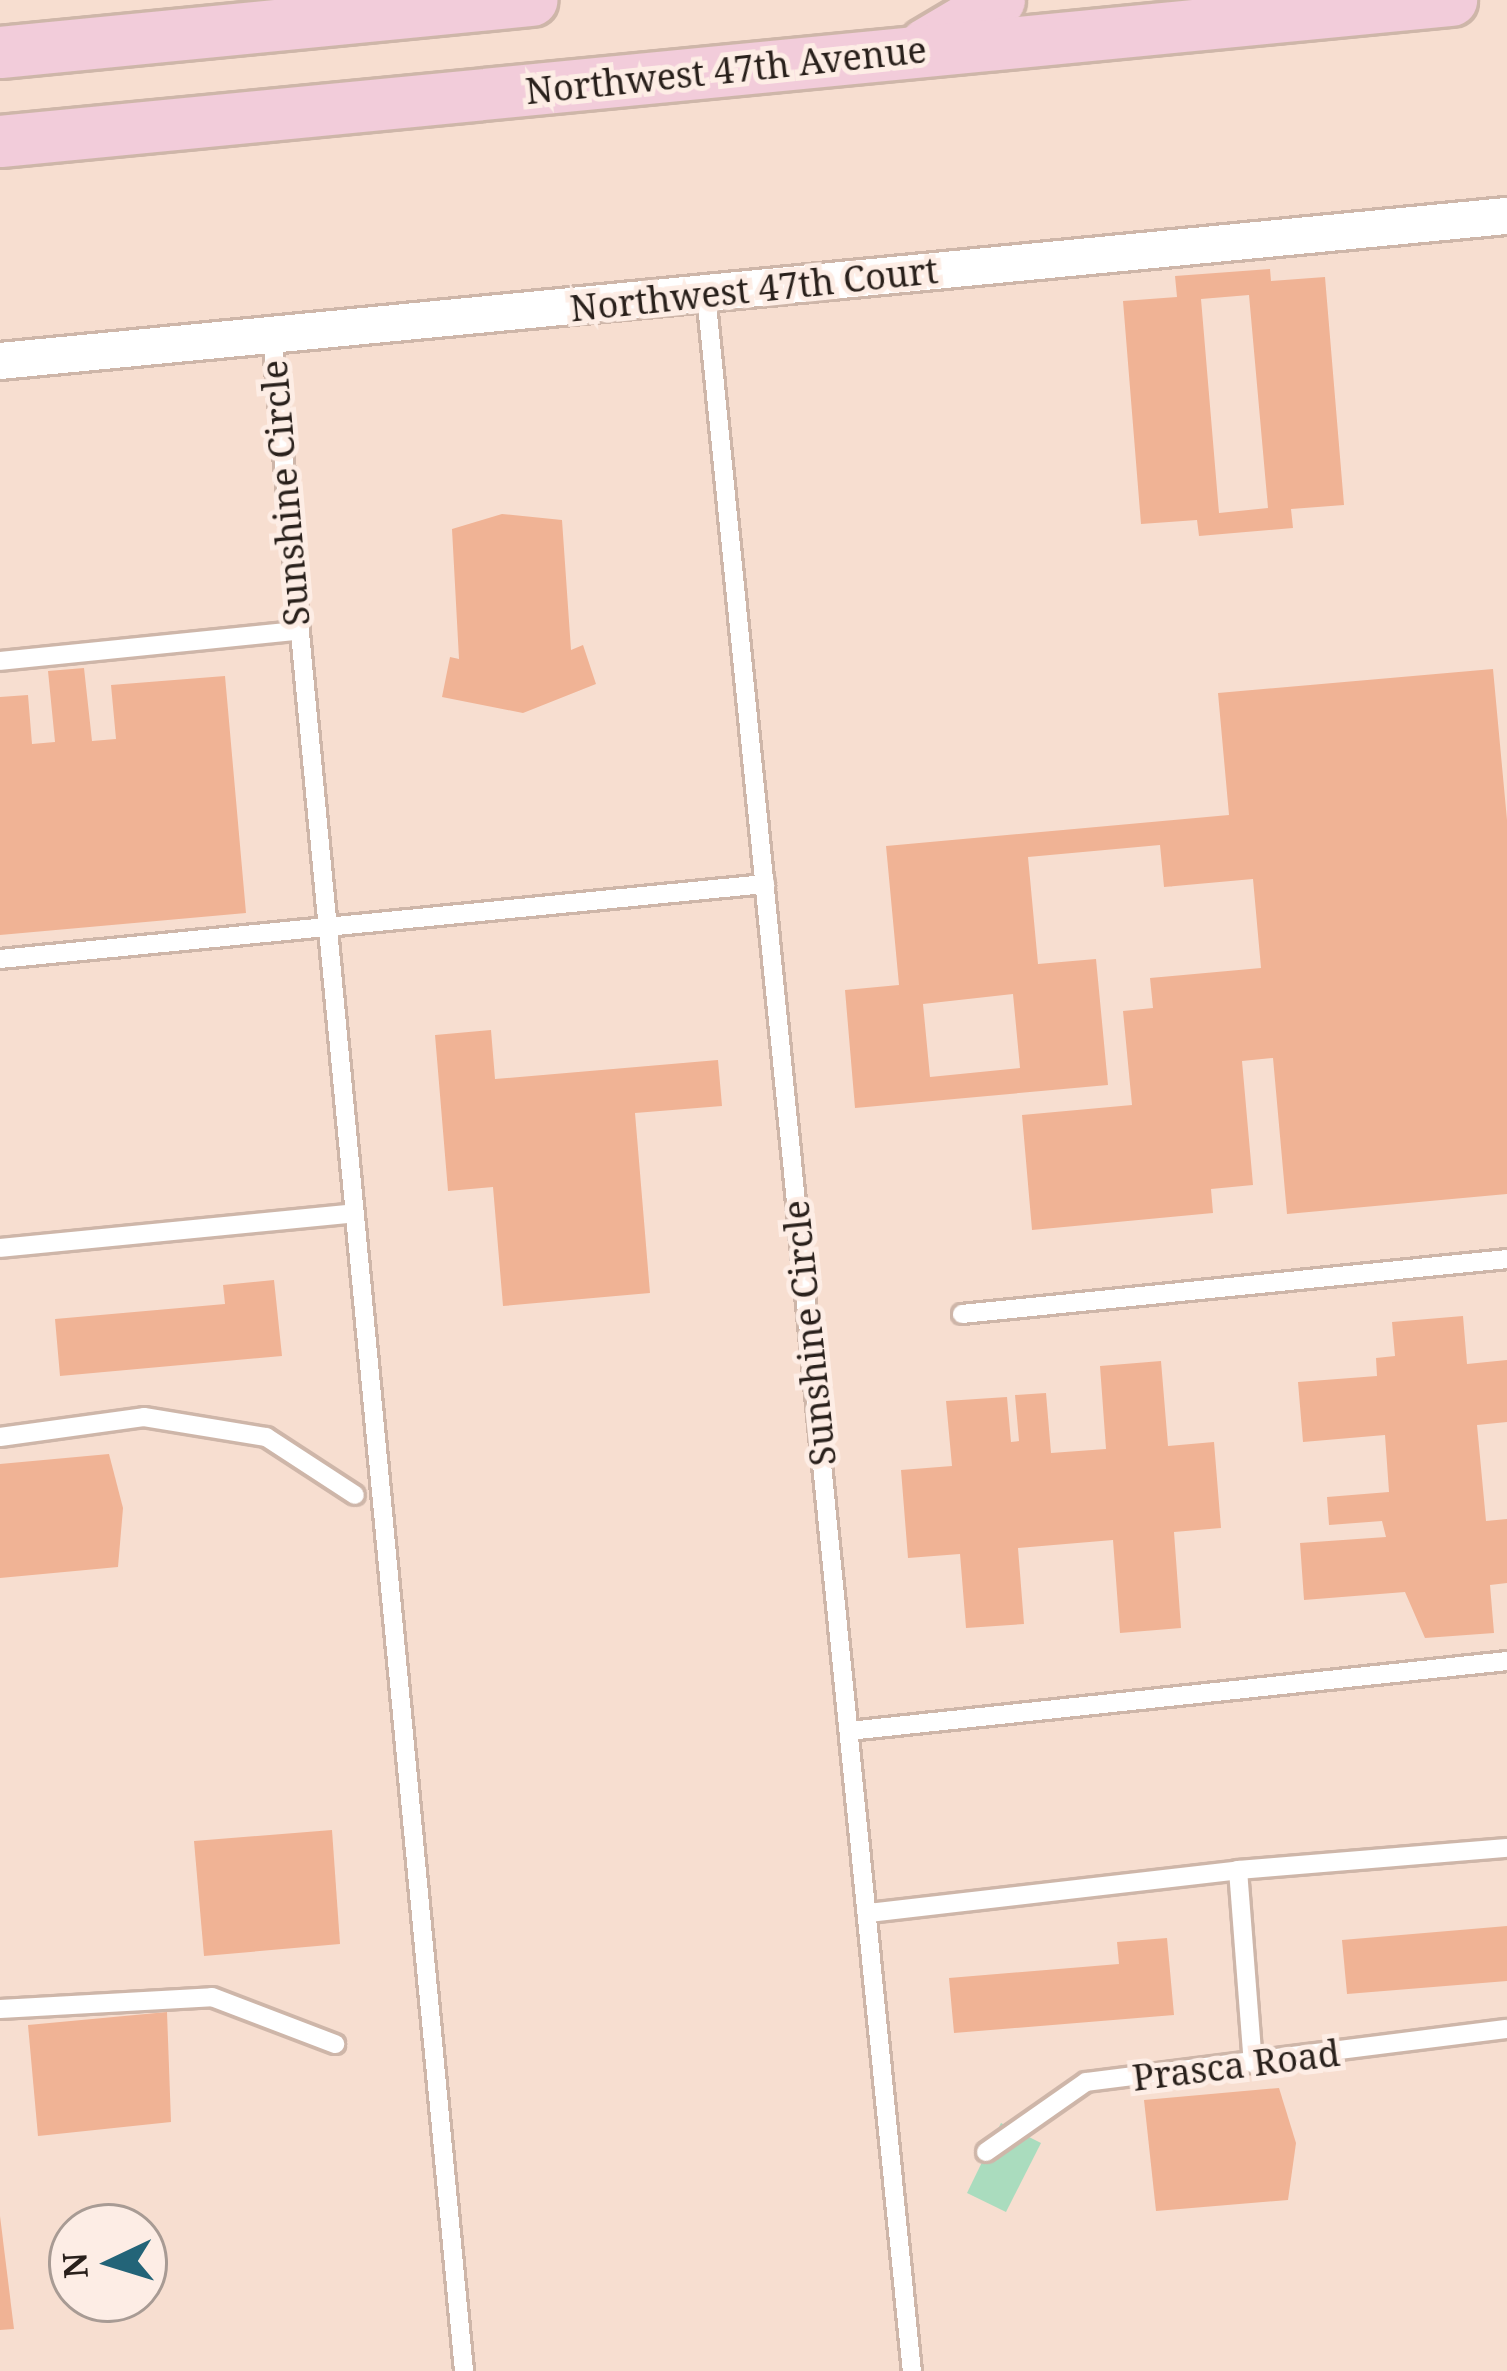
<!DOCTYPE html>
<style>
body{margin:0}
#map{position:relative;width:1507px;height:2371px;overflow:hidden;background:#f7ded0;font-family:"Noto Serif",serif}
div>[style]{position:absolute}
.green>*{inset:0;background:#aadcbe}
.building>*{inset:0;background:#f0b395}
.roads{filter:drop-shadow(3px 0 #ceb6a9) drop-shadow(-3px 0 #ceb6a9) drop-shadow(0 3px #ceb6a9) drop-shadow(0 -3px #ceb6a9)}
.lane>*{height:18px;margin:-9px;padding:0 9px;transform-origin:9px;border-radius:9px;background:#fff}
.street>*{height:36px;margin:-18px;padding:0 18px;transform-origin:18px;border-radius:18px;background:#fff}
.secondary>*{height:51px;margin:-25.5px;padding:0 25.5px;transform-origin:25.5px;border-radius:25.5px;background:#f2ccda}
span{translate:-50% -50%;white-space:nowrap;text-align:center;line-height:1.15;-webkit-text-stroke:10px #fdede5;paint-order:stroke}
.street-label{font-size:36px;color:#29201b}
.north{position:absolute;left:48px;top:2203px;width:120px;height:120px;box-sizing:border-box;background:#fdede5;border:3px solid #a89b94;border-radius:50%;rotate:266deg;font-size:33px;font-weight:700;line-height:48px;text-align:center;color:#29201b}
.north::after{content:'';display:block;margin:auto;width:42px;height:54px;background:#236478;clip-path:polygon(50% 0,100% 100%,50% 72%,0 100%)}
</style>
<div id="map">
<div class="green">
<div style="clip-path:polygon(1001px 2123px,1041px 2143px,1006px 2212px,967px 2193px)"></div>
</div>
<div class="building">
<div style="clip-path:polygon(evenodd,1270px 269px,1271px 281px,1325px 277px,1344px 505px,1291px 509px,1293px 528px,1199px 536px,1197px 520px,1141px 524px,1123px 301px,1177px 297px,1175px 276px,1270px 269px,1249px 295px,1268px 508px,1219px 513px,1201px 299px,1249px 295px)"></div>
<div style="clip-path:polygon(502px 514px,562px 520px,571px 650px,583px 645px,596px 684px,523px 713px,442px 697px,450px 657px,459px 659px,452px 529px)"></div>
<div style="clip-path:polygon(84px 668px,92px 741px,116px 739px,111px 685px,225px 676px,246px 913px,0 935px,0 697px,28px 695px,32px 744px,55px 742px,48px 671px)"></div>
<div style="clip-path:polygon(evenodd,1493px 669px,1507px 820px,1507px 1194px,1287px 1214px,1273px 1058px,1242px 1061px,1253px 1185px,1211px 1189px,1213px 1213px,1032px 1230px,1022px 1115px,1132px 1105px,1123px 1011px,1153px 1008px,1150px 978px,1261px 968px,1253px 879px,1164px 887px,1160px 845px,1028px 857px,1038px 964px,1096px 959px,1108px 1085px,855px 1108px,845px 990px,899px 985px,886px 846px,1229px 815px,1218px 693px,1493px 669px,1013px 994px,1020px 1068px,930px 1077px,923px 1004px,1013px 994px)"></div>
<div style="clip-path:polygon(491px 1030px,495px 1079px,718px 1060px,722px 1106px,635px 1113px,650px 1293px,503px 1306px,493px 1187px,448px 1191px,435px 1035px)"></div>
<div style="clip-path:polygon(274px 1280px,282px 1356px,60px 1376px,55px 1319px,225px 1304px,223px 1285px)"></div>
<div style="clip-path:polygon(1463px 1316px,1467px 1364px,1507px 1360px,1507px 1422px,1477px 1425px,1486px 1521px,1507px 1519px,1507px 1583px,1490px 1585px,1494px 1633px,1425px 1638px,1405px 1592px,1304px 1600px,1300px 1543px,1386px 1537px,1382px 1521px,1329px 1525px,1327px 1497px,1389px 1492px,1385px 1435px,1303px 1442px,1298px 1382px,1377px 1376px,1376px 1358px,1395px 1356px,1392px 1322px)"></div>
<div style="clip-path:polygon(1161px 1361px,1168px 1446px,1214px 1442px,1221px 1528px,1174px 1532px,1181px 1628px,1120px 1633px,1113px 1540px,1018px 1548px,1024px 1624px,966px 1628px,960px 1554px,908px 1558px,901px 1470px,952px 1466px,946px 1401px,1007px 1397px,1011px 1442px,1019px 1441px,1015px 1395px,1046px 1393px,1051px 1453px,1106px 1449px,1100px 1366px)"></div>
<div style="clip-path:polygon(109px 1454px,123px 1508px,118px 1567px,0 1578px,0 1464px)"></div>
<div style="clip-path:polygon(332px 1830px,340px 1944px,204px 1956px,194px 1841px)"></div>
<div style="clip-path:polygon(1507px 1926px,1507px 1981px,1347px 1994px,1342px 1940px)"></div>
<div style="clip-path:polygon(1167px 1938px,1174px 2015px,954px 2033px,949px 1978px,1119px 1964px,1117px 1942px)"></div>
<div style="clip-path:polygon(167px 2012px,171px 2122px,38px 2136px,28px 2025px)"></div>
<div style="clip-path:polygon(1279px 2088px,1296px 2143px,1288px 2200px,1156px 2211px,1144px 2100px)"></div>
<div style="clip-path:polygon(0 2216px,14px 2329px,0 2330px)"></div>
</div>
<div class="roads">
<div class="lane">
<div style="left:706px;top:294px;width:2087px;rotate:84.34deg"></div>
<div style="left:272px;top:336px;width:2044px;rotate:84.61deg"></div>
<div style="left:0;top:661px;width:299px;rotate:-5.8deg"></div>
<div style="left:0;top:959px;width:769px;rotate:-5.6deg"></div>
<div style="left:0;top:1248px;width:350px;rotate:-5.6deg"></div>
<div style="left:962px;top:1314px;width:548px;rotate:-5.76deg"></div>
<div style="left:0;top:1437px;width:145px;rotate:-7.9deg"></div>
<div style="left:144px;top:1417px;width:124px;rotate:9.3deg"></div>
<div style="left:266px;top:1437px;width:106px;rotate:33.1deg"></div>
<div style="left:849px;top:1731px;width:662px;rotate:-6.07deg"></div>
<div style="left:1238px;top:1870px;width:270px;rotate:-4.7deg"></div>
<div style="left:869px;top:1913px;width:371px;rotate:-6.6deg"></div>
<div style="left:1238px;top:1870px;width:194px;rotate:85.6deg"></div>
<div style="left:0;top:2009px;width:212px;rotate:-3.2deg"></div>
<div style="left:212px;top:1997px;width:132px;rotate:20.9deg"></div>
<div style="left:986px;top:2152px;width:122px;rotate:-35deg"></div>
<div style="left:1086px;top:2082px;width:424px;rotate:-7.2deg"></div>
</div>
<div class="street">
<div style="left:0;top:361px;width:1514px;rotate:-5.5deg"></div>
</div>
<div class="secondary">
<div style="left:925px;top:44px;width:86px;rotate:-30.7deg"></div>
<div style="left:0;top:52px;width:534px;rotate:-5.59deg"></div>
<div style="left:0;top:141px;width:1458px;rotate:-5.55deg"></div>
</div>
</div>
<div class="street-label">
<span style="left:726px;top:70px;rotate:-6deg">Northwest 47th Avenue</span>
<span style="left:754px;top:289px;rotate:-6deg">Northwest 47th Court</span>
<span style="left:285px;top:493px;rotate:-95deg">Sunshine Circle</span>
<span style="left:809px;top:1333px;rotate:-96deg">Sunshine Circle</span>
<span style="left:1236px;top:2065px;rotate:-7deg">Prasca Road</span>
</div>
<div class="north">N</div>
</div>
